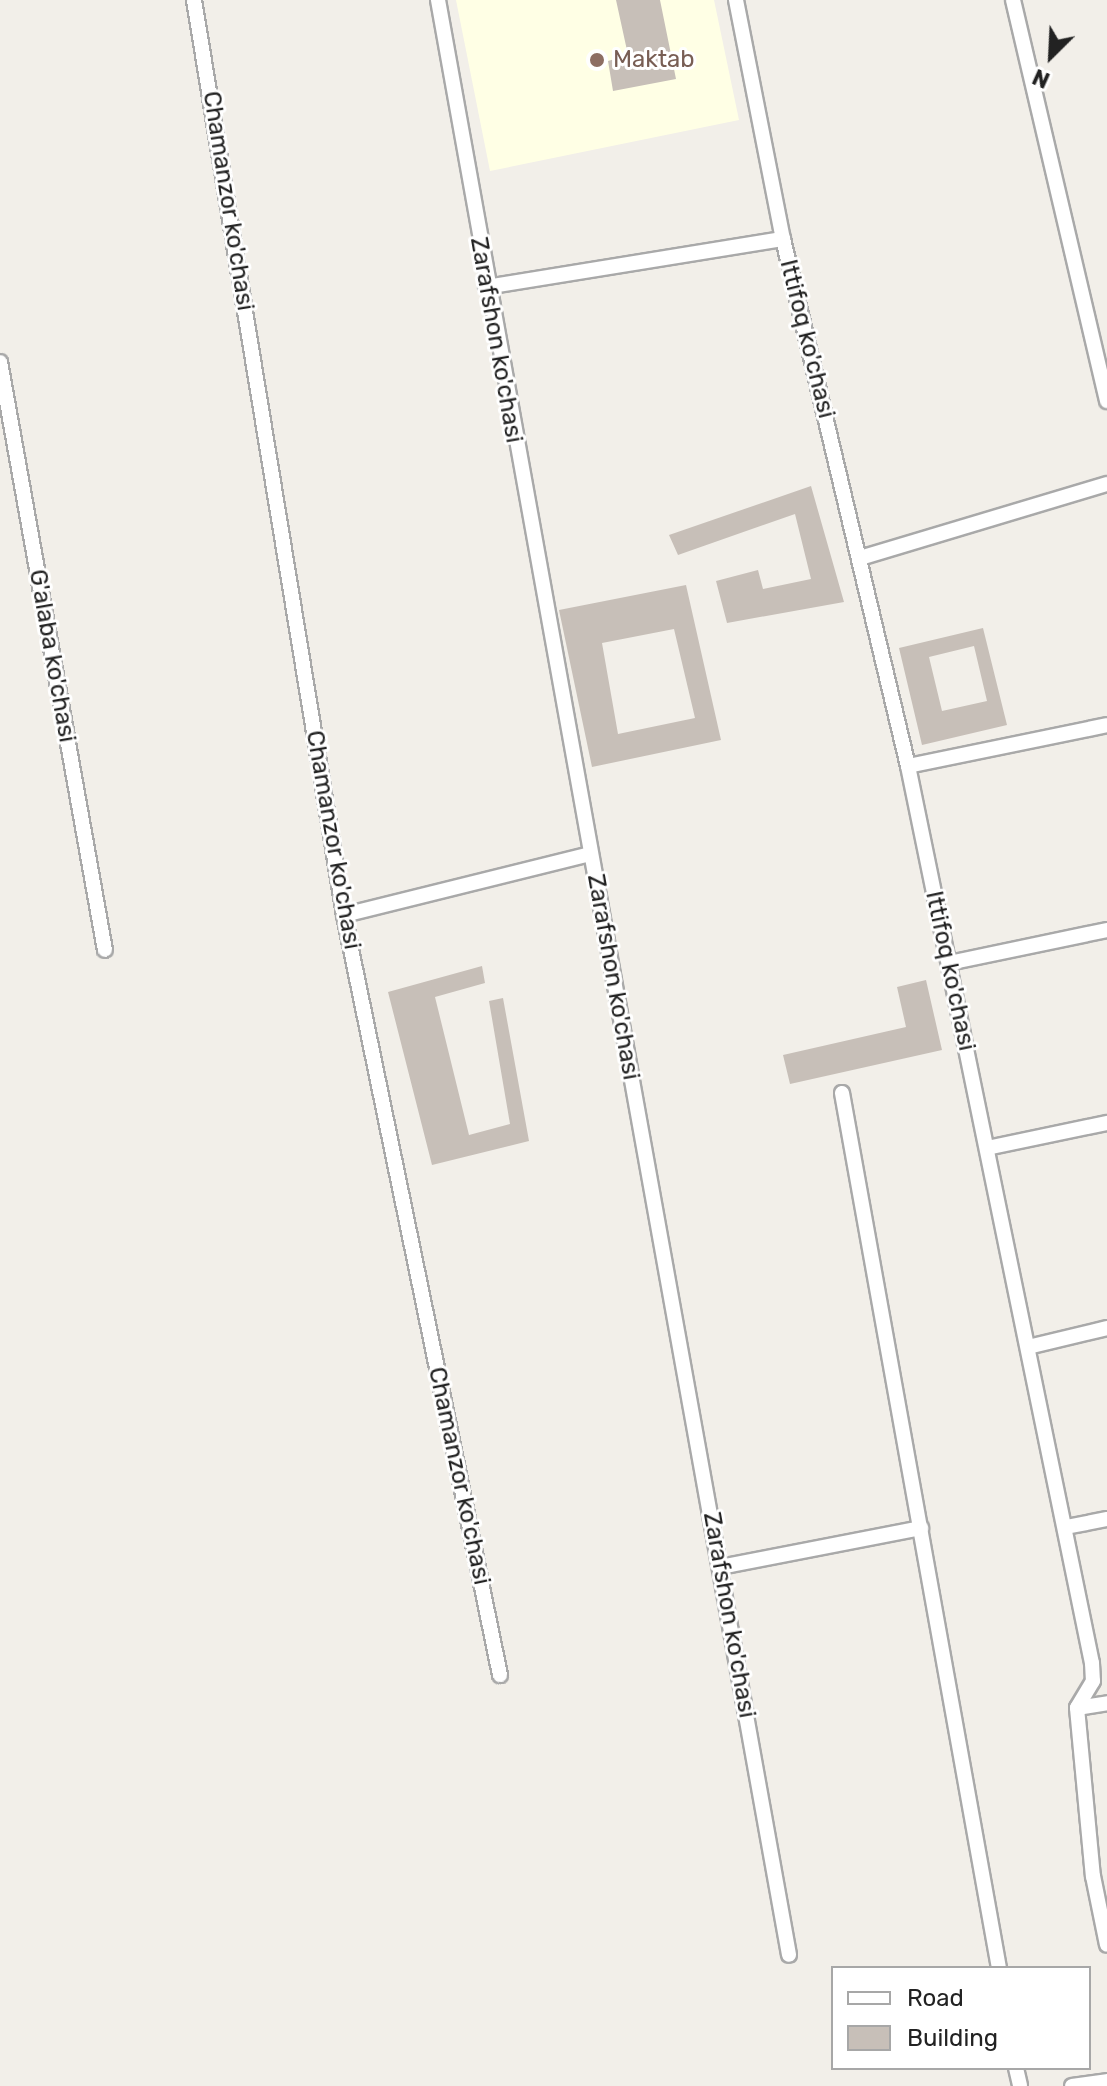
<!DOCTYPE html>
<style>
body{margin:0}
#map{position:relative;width:1107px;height:2086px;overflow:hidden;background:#f2efe9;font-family:Rubik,sans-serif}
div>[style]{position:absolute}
.education>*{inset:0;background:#ffffe5}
.building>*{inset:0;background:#c7bfb8}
.roads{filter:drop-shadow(2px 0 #a9a9a9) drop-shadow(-2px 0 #a9a9a9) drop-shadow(0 2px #a9a9a9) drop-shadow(0 -2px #a9a9a9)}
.street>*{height:14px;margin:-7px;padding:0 7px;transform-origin:7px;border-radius:7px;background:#fff}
.dots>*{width:22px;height:22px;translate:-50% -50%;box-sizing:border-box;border:4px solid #fff;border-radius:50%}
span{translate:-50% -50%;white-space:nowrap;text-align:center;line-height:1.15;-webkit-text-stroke:6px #fff;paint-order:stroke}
.education-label{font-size:24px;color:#785e54}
.left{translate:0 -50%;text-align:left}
.street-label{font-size:24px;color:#222}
.legend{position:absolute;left:831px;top:1966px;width:260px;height:104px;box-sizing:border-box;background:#fff;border:2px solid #a7a7a7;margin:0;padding:10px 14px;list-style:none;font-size:24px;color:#222}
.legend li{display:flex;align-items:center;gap:16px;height:40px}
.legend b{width:40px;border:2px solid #a7a7a7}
.north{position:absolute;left:1011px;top:16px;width:80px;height:80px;-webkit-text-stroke:6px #fff;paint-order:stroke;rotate:204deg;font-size:22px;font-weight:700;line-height:32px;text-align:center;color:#222}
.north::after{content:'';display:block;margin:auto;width:28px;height:36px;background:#222;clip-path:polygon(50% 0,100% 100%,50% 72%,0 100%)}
</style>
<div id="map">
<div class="education">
<div style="clip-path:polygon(456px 0,714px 0,739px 120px,490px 171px)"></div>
</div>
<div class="building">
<div style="clip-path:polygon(616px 0,660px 0,676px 79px,613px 91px,608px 61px,628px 55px)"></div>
<div style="clip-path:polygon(811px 486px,844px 602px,727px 623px,716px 581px,758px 570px,763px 589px,811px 579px,795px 514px,678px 555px,669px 535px)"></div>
<div style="clip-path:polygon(evenodd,686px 585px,721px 740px,592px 767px,559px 610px,686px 585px,674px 629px,695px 718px,618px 734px,602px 643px,674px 629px)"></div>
<div style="clip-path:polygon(evenodd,983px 628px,1007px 725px,922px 745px,899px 648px,983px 628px,974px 646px,987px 701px,942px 711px,929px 657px,974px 646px)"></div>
<div style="clip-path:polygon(482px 966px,485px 983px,435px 997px,469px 1135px,510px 1124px,489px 1001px,503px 998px,529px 1141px,432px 1165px,388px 992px)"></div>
<div style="clip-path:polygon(926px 980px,942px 1050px,790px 1084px,783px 1055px,906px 1027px,897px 987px)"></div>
</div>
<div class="roads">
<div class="street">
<div style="left:194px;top:0;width:927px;rotate:80.69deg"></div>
<div style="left:344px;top:915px;width:776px;rotate:78.4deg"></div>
<div style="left:438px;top:0;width:1986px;rotate:79.82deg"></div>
<div style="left:736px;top:0;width:244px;rotate:78.9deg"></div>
<div style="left:783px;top:239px;width:542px;rotate:76.66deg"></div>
<div style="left:908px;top:766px;width:916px;rotate:78.41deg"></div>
<div style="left:1092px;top:1663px;width:18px;rotate:87deg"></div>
<div style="left:1093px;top:1681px;width:31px;rotate:121deg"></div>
<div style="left:1077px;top:1708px;width:169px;rotate:84.6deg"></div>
<div style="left:1093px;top:1876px;width:70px;rotate:78.5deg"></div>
<div style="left:1013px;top:0;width:412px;rotate:76.8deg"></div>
<div style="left:486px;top:287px;width:301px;rotate:-9.2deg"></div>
<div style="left:0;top:362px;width:597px;rotate:79.88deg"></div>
<div style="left:860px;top:558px;width:258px;rotate:-16.7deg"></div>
<div style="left:908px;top:766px;width:203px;rotate:-11.6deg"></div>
<div style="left:344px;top:915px;width:254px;rotate:-13.9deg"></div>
<div style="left:949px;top:963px;width:161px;rotate:-11.8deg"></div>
<div style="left:842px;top:1093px;width:889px;rotate:79.83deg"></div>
<div style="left:987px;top:1148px;width:123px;rotate:-11.8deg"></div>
<div style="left:1028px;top:1347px;width:81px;rotate:-13.5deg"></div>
<div style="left:1066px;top:1527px;width:42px;rotate:-11deg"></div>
<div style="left:720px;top:1567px;width:205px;rotate:-11deg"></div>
<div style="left:1077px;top:1708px;width:30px;rotate:-9deg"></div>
<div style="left:1016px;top:2068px;width:18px;rotate:77deg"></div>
<div style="left:1072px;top:2086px;width:35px;rotate:-8deg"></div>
</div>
</div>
<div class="dots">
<div style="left:597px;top:60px;background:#8d6e63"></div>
</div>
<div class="education-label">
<span class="left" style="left:613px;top:60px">Maktab</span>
</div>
<div class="street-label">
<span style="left:228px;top:201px;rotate:81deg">Chamanzor ko'chasi</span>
<span style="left:807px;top:339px;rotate:76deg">Ittifoq ko'chasi</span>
<span style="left:496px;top:340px;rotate:80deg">Zarafshon ko'chasi</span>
<span style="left:52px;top:656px;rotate:80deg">G'alaba ko'chasi</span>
<span style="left:333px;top:840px;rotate:80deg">Chamanzor ko'chasi</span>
<span style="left:950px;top:971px;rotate:78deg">Ittifoq ko'chasi</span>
<span style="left:613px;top:977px;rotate:80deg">Zarafshon ko'chasi</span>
<span style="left:459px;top:1476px;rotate:78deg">Chamanzor ko'chasi</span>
<span style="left:729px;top:1615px;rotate:80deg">Zarafshon ko'chasi</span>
</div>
<ul class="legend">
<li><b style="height:10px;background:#fff"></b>Road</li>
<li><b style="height:22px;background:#c7bfb8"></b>Building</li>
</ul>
<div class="north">N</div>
</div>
